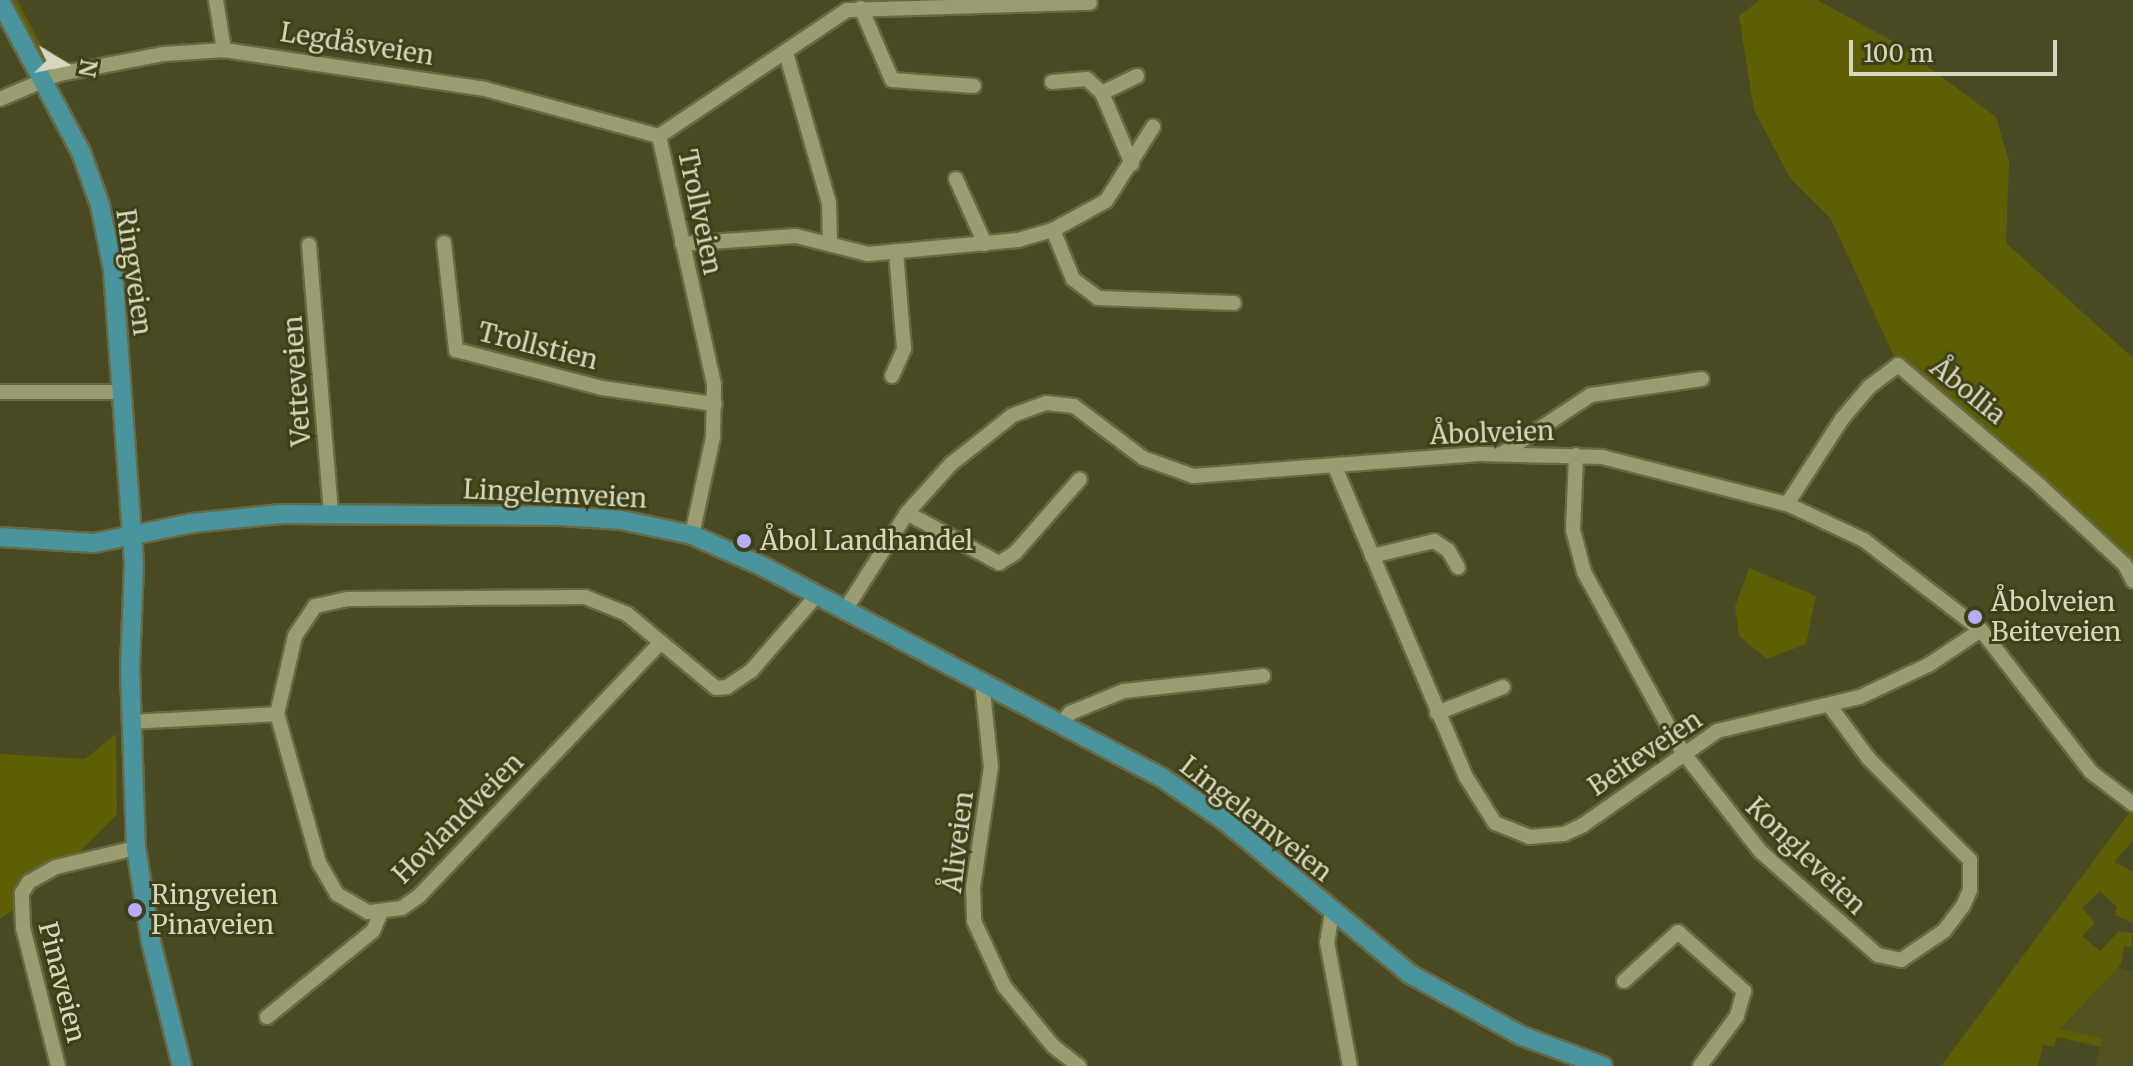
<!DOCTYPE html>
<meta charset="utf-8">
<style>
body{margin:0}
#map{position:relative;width:2133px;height:1066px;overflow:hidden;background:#494a21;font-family:Merriweather,serif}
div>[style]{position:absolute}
.built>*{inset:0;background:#525321}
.green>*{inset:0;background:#5e5f05}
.roads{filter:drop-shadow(2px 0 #676944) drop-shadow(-2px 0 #676944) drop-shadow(0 2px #676944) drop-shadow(0 -2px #676944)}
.minor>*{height:14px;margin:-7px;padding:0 7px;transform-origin:7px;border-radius:7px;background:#9b9d71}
.major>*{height:18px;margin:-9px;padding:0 9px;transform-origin:9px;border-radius:9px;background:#49949d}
.dots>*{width:22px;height:22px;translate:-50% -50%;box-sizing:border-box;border:4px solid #3e3f16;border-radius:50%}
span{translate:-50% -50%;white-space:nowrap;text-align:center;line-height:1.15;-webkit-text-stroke:6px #3e3f16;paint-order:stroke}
.street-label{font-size:26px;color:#d5d7c0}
.poi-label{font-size:26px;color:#d5d7c0}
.left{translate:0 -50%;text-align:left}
.north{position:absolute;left:24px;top:24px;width:80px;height:80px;-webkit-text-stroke:6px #3e3f16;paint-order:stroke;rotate:100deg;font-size:22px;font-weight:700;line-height:32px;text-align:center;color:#d5d7c0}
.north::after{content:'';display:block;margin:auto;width:28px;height:36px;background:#d5d7c0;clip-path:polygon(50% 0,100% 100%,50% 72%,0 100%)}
.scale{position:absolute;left:1849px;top:40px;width:208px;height:36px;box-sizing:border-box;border:4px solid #d5d7c0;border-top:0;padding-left:10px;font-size:24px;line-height:28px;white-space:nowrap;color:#d5d7c0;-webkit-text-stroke:6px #3e3f16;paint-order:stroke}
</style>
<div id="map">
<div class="built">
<div style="clip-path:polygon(2114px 966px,2133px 971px,2133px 1066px,2096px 1066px,2101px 1038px,2059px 1029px)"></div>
</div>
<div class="green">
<div style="clip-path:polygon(8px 0,17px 0,50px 62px,40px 56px)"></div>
<div style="clip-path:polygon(1760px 0,1817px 0,1896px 43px,1996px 117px,2009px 162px,2006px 243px,2133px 358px,2133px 581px,1898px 365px,1831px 219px,1790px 178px,1754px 110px,1739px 16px)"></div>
<div style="clip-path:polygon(1749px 568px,1816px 596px,1806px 644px,1767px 659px,1739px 636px,1735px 607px)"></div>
<div style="clip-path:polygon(116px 734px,117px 814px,69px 863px,40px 874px,20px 905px,0 919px,0 754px,85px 759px)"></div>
<div style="clip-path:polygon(2133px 808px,2133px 841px,2114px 862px,2133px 872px,2133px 923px,2115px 915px,2117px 907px,2100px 891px,2082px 908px,2095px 923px,2082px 936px,2100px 951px,2119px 931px,2133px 933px,2131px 947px,2124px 946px,2121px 964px,2060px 1029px,2102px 1038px,2101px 1047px,2057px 1037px,2054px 1047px,2043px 1045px,2038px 1066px,1941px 1066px)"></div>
</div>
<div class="roads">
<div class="minor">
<div style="left:216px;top:0;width:51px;rotate:80.9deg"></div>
<div style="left:861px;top:8px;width:78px;rotate:66.7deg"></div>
<div style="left:892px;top:80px;width:82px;rotate:4.2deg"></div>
<div style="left:786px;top:53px;width:156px;rotate:74deg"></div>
<div style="left:829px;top:203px;width:40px;rotate:88.6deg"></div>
<div style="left:1052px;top:82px;width:35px;rotate:-5deg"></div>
<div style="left:1087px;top:79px;width:21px;rotate:43deg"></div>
<div style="left:1102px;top:93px;width:77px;rotate:67.1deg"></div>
<div style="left:1102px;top:93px;width:39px;rotate:-26deg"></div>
<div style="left:0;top:99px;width:64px;rotate:-23deg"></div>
<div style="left:59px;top:74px;width:107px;rotate:-10.8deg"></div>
<div style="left:164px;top:54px;width:60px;rotate:-3.8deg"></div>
<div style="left:224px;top:50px;width:264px;rotate:8.5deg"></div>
<div style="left:485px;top:89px;width:180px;rotate:15.1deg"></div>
<div style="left:956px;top:179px;width:71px;rotate:66deg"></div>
<div style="left:1053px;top:230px;width:53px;rotate:67.8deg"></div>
<div style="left:1073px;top:279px;width:31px;rotate:37deg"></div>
<div style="left:1098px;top:298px;width:136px;rotate:2.1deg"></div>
<div style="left:444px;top:243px;width:108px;rotate:83.6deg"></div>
<div style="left:456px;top:350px;width:151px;rotate:14.6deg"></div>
<div style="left:602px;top:388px;width:114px;rotate:8.1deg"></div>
<div style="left:682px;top:244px;width:114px;rotate:-4deg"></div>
<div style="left:796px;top:236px;width:74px;rotate:14deg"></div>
<div style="left:868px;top:254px;width:151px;rotate:-5.3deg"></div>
<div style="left:1018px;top:240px;width:36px;rotate:-16deg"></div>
<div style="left:1053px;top:230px;width:60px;rotate:-28.7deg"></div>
<div style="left:1106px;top:201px;width:88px;rotate:-57.6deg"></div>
<div style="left:309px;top:245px;width:270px;rotate:85.3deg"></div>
<div style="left:892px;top:376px;width:30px;rotate:-66deg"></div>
<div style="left:904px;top:349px;width:98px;rotate:-94.7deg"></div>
<div style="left:0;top:392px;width:121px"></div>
<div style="left:1503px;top:453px;width:105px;rotate:-33.4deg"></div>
<div style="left:1591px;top:395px;width:112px;rotate:-8.2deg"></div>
<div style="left:1576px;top:455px;width:75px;rotate:92.3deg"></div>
<div style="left:1573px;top:530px;width:43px;rotate:75.3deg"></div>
<div style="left:1584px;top:572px;width:204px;rotate:61.3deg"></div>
<div style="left:1682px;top:751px;width:128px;rotate:52deg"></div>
<div style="left:1761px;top:852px;width:156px;rotate:41.4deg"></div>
<div style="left:1878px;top:955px;width:24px;rotate:12deg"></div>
<div style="left:1901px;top:960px;width:52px;rotate:-34deg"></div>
<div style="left:1944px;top:931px;width:31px;rotate:-53deg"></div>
<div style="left:1963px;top:906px;width:17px;rotate:-66deg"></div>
<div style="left:1970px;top:890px;width:30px;rotate:-90deg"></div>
<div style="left:1970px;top:860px;width:143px;rotate:-135deg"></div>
<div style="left:1869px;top:759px;width:67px;rotate:-126.5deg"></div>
<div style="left:1335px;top:467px;width:337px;rotate:67.1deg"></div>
<div style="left:1466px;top:777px;width:54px;rotate:57.8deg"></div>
<div style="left:1495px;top:823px;width:37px;rotate:22deg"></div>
<div style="left:1529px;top:837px;width:35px;rotate:-5deg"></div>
<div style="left:1564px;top:834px;width:21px;rotate:-25deg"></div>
<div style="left:1583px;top:825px;width:164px;rotate:-35deg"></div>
<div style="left:1717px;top:731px;width:147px;rotate:-13.4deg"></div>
<div style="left:1860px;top:697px;width:77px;rotate:-25.2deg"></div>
<div style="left:1930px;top:664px;width:61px;rotate:-33.7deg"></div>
<div style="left:1787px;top:504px;width:101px;rotate:-57.1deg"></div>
<div style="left:1842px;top:419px;width:42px;rotate:-49.8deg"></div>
<div style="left:1869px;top:387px;width:36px;rotate:-37deg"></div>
<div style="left:1898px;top:365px;width:187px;rotate:40.4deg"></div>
<div style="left:2040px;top:486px;width:116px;rotate:42.9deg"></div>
<div style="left:2125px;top:565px;width:18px;rotate:63deg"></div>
<div style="left:907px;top:513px;width:105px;rotate:28.5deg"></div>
<div style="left:999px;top:563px;width:19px;rotate:-32deg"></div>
<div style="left:1015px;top:553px;width:98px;rotate:-48.7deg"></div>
<div style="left:692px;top:535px;width:100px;rotate:-77.9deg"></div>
<div style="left:713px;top:437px;width:53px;rotate:-88.9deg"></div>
<div style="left:714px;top:384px;width:254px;rotate:-102.5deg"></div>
<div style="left:659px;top:136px;width:226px;rotate:-33.8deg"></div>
<div style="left:847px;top:10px;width:243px;rotate:-1.7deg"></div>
<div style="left:1372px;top:556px;width:64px;rotate:-13.6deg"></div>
<div style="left:1434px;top:541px;width:17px;rotate:33deg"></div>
<div style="left:1448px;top:550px;width:20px;rotate:60deg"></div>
<div style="left:845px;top:610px;width:115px;rotate:-57.4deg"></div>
<div style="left:907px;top:513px;width:66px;rotate:-48.1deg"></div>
<div style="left:951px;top:464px;width:79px;rotate:-38.3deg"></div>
<div style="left:1013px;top:415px;width:35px;rotate:-20deg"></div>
<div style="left:1046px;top:403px;width:28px;rotate:6deg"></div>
<div style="left:1074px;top:406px;width:86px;rotate:37deg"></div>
<div style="left:1143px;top:458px;width:53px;rotate:19.8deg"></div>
<div style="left:1193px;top:476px;width:287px;rotate:-4.4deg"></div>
<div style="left:1479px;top:454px;width:123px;rotate:1.4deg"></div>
<div style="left:1602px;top:457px;width:191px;rotate:14.3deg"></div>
<div style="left:1787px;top:504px;width:85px;rotate:25.1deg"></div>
<div style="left:1864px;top:540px;width:148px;rotate:37.6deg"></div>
<div style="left:1981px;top:630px;width:180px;rotate:52.2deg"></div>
<div style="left:2091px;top:772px;width:53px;rotate:37.3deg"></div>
<div style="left:661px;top:642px;width:351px;rotate:133.6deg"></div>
<div style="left:419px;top:896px;width:21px;rotate:145deg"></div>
<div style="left:402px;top:908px;width:34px;rotate:173deg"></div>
<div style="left:368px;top:912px;width:36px;rotate:-150deg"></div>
<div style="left:337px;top:894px;width:36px;rotate:-120deg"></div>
<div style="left:319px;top:863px;width:155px;rotate:-105.7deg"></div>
<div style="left:277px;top:714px;width:80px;rotate:-77deg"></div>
<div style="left:295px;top:636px;width:36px;rotate:-56deg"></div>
<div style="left:315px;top:606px;width:34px;rotate:-12deg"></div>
<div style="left:348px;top:599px;width:237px;rotate:-0.5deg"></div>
<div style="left:585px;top:597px;width:45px;rotate:22deg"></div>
<div style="left:627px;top:614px;width:116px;rotate:39.7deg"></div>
<div style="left:716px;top:688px;width:11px;rotate:-5deg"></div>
<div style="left:727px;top:687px;width:29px;rotate:-34deg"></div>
<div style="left:751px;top:671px;width:101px;rotate:-49deg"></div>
<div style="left:982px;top:682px;width:85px;rotate:84deg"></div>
<div style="left:991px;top:767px;width:121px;rotate:98.5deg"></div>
<div style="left:973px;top:887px;width:34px;rotate:88deg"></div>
<div style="left:974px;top:921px;width:72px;rotate:65.2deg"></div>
<div style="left:1004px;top:986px;width:77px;rotate:50.8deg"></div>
<div style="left:1053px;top:1046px;width:33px;rotate:38deg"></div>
<div style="left:1437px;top:713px;width:71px;rotate:-21.5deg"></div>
<div style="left:130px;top:722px;width:147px;rotate:-3.1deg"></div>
<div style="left:1061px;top:725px;width:15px;rotate:-53deg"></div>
<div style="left:1070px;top:713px;width:58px;rotate:-22.2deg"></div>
<div style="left:1124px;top:691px;width:140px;rotate:-6.2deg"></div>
<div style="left:1332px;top:912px;width:30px;rotate:99deg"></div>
<div style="left:1327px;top:942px;width:126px;rotate:79.5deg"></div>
<div style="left:1624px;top:981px;width:73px;rotate:-42.2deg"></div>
<div style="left:1678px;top:932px;width:89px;rotate:41.8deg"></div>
<div style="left:1744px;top:991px;width:26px;rotate:106deg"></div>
<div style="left:1737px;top:1016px;width:62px;rotate:126.5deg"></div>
<div style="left:267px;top:1017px;width:136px;rotate:-39.1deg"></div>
<div style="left:373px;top:931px;width:21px;rotate:-67deg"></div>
<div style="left:58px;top:1066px;width:142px;rotate:-104.2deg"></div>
<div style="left:23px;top:928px;width:35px;rotate:-92deg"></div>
<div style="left:22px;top:893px;width:13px;rotate:-58deg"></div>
<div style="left:29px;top:882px;width:31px;rotate:-29deg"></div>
<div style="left:56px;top:867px;width:82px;rotate:-13.4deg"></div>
</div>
<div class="major">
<div style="left:0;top:1px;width:171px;rotate:61.8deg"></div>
<div style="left:81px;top:152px;width:56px;rotate:70.3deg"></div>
<div style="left:100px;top:205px;width:66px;rotate:78.7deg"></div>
<div style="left:113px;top:270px;width:296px;rotate:85.9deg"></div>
<div style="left:134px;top:565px;width:104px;rotate:92.2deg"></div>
<div style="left:130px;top:669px;width:179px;rotate:88.1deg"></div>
<div style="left:136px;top:848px;width:95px;rotate:80.9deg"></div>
<div style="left:151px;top:942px;width:128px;rotate:76deg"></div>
<div style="left:0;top:537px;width:94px;rotate:3.7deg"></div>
<div style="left:94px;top:543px;width:100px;rotate:-11.5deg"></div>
<div style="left:192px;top:523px;width:90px;rotate:-5.7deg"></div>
<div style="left:282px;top:514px;width:279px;rotate:0.4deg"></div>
<div style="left:561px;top:516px;width:60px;rotate:3.8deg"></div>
<div style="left:621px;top:520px;width:73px;rotate:11.9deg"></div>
<div style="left:692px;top:535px;width:79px;rotate:24deg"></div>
<div style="left:764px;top:567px;width:449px;rotate:27.9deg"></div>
<div style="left:1161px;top:777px;width:78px;rotate:34.5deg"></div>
<div style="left:1225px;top:821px;width:240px;rotate:39.6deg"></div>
<div style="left:1410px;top:974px;width:128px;rotate:29deg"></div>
<div style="left:1522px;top:1036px;width:86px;rotate:20.3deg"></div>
</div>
</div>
<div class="dots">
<div style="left:744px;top:541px;background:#b6acf8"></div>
<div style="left:1975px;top:617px;background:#b6acf8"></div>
<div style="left:135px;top:910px;background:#b6acf8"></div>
</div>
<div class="street-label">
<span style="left:357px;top:44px;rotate:9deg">Legdåsveien</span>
<span style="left:700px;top:212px;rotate:78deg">Trollveien</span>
<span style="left:134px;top:272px;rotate:82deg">Ringveien</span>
<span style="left:538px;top:346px;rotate:14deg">Trollstien</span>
<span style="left:297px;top:381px;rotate:-94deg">Vetteveien</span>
<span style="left:1968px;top:391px;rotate:39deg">Åbollia</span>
<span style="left:1492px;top:433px;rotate:-2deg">Åbolveien</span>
<span style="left:555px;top:494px;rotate:3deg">Lingelemveien</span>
<span style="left:1645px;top:753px;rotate:-34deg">Beiteveien</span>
<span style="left:458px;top:818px;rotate:-45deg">Hovlandveien</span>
<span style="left:1256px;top:819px;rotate:38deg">Lingelemveien</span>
<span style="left:958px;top:842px;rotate:-83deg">Åliveien</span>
<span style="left:1806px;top:856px;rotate:44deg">Kongleveien</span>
<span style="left:62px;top:982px;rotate:76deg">Pinaveien</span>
</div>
<div class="poi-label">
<span class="left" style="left:760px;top:541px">Åbol Landhandel</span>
<span class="left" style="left:1991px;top:617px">Åbolveien<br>Beiteveien</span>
<span class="left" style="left:151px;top:910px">Ringveien<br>Pinaveien</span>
</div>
<div class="north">N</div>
<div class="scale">100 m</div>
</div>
